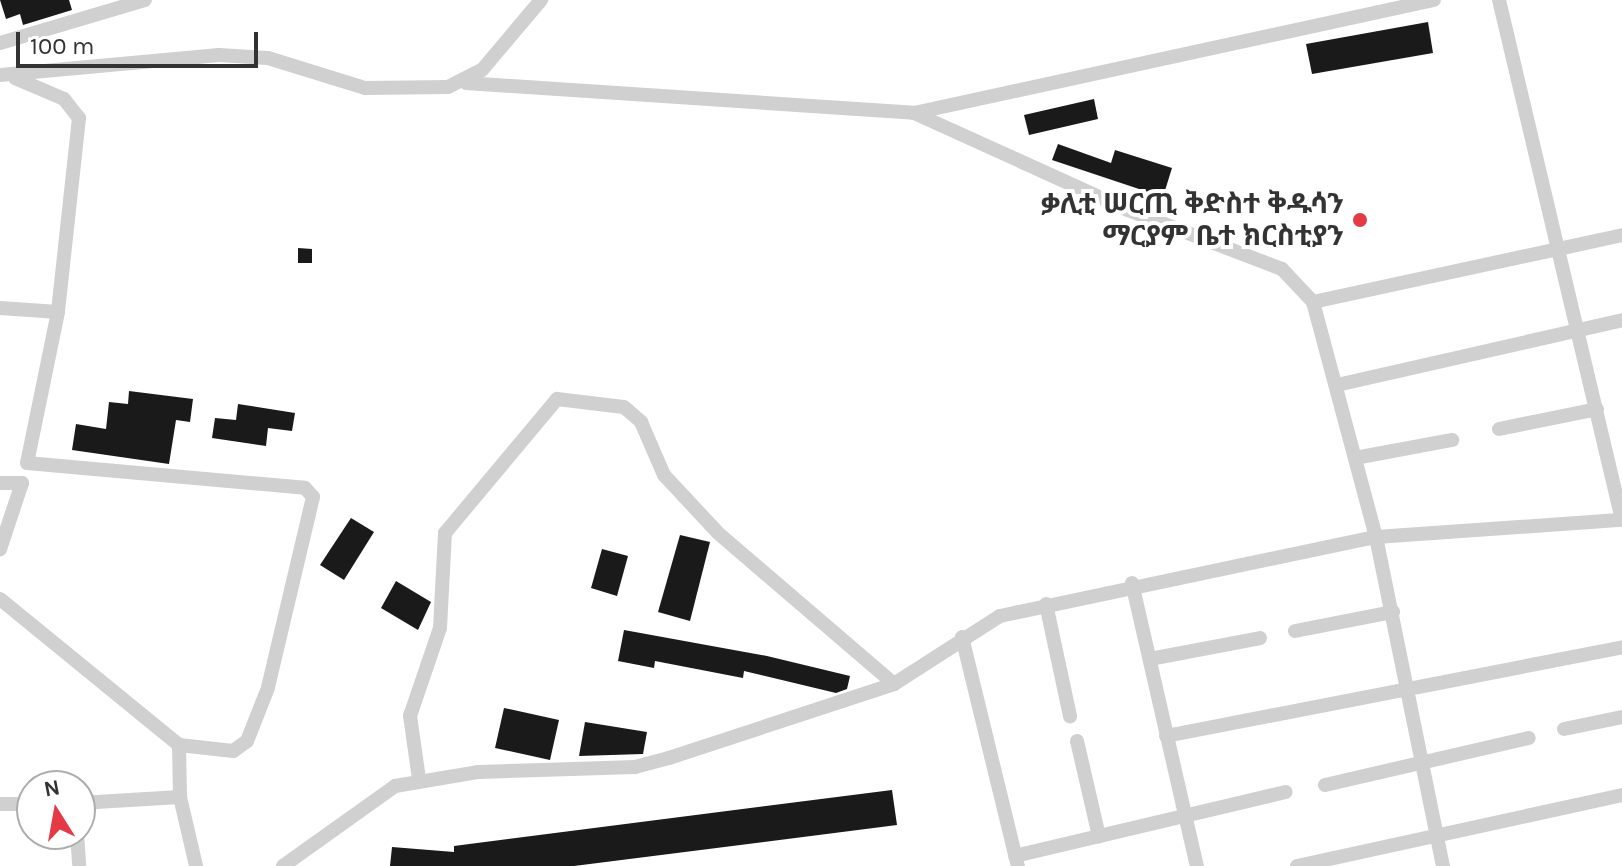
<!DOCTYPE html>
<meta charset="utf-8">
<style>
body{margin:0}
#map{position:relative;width:1622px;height:866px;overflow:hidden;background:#fff;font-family:Karla,"Noto Sans Ethiopic",sans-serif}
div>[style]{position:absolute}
.building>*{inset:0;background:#1a1a1a}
.minor>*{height:14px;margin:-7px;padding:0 7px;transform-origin:7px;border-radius:7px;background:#d0d0d0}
.dots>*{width:22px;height:22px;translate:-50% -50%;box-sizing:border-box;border:4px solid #fff;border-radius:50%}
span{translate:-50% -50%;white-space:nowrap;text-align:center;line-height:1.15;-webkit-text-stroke:8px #fff;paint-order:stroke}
.poi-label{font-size:28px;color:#333;font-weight:700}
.right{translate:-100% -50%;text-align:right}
.north{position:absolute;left:16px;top:770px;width:80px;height:80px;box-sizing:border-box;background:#fff;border:2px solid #adadad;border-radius:50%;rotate:349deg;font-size:22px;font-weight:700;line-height:32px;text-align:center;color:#333}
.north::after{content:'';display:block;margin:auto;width:28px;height:36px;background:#e63946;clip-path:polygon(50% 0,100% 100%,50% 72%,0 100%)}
.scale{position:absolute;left:16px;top:32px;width:242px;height:36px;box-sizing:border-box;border:4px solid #333;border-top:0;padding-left:10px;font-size:24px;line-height:28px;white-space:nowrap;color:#333;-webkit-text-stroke:6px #fff;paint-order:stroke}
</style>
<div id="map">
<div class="building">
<div style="clip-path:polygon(0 0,69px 0,72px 10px,23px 25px,20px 14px,6px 19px)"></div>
<div style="clip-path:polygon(1428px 22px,1433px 53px,1312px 74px,1306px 44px)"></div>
<div style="clip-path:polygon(1094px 99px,1098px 119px,1029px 135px,1024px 115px)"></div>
<div style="clip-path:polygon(1058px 144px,1111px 163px,1115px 150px,1172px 168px,1163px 197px,1052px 160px)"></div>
<div style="clip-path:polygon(298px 248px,312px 249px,312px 263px,298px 263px)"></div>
<div style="clip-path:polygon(129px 391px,193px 399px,190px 422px,176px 420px,169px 464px,72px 450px,76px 424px,106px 429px,109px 402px,128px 404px)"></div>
<div style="clip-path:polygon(238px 404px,295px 413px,292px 431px,268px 428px,266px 446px,212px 438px,215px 418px,236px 420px)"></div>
<div style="clip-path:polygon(351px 518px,374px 532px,344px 580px,320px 565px)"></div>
<div style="clip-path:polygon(680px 535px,710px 542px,690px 621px,658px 612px)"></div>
<div style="clip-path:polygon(602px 549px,628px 556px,617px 596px,591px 588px)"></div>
<div style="clip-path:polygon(396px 581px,431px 602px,418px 630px,381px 608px)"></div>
<div style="clip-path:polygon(624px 630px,767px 656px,850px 676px,847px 689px,836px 693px,744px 671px,743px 678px,655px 661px,654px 668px,618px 661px)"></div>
<div style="clip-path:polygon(504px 708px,559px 720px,550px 760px,495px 748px)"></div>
<div style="clip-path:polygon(585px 722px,647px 732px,643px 754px,579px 756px)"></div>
<div style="clip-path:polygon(892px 790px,897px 825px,574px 866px,390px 866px,392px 847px,454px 852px,454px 846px)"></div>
</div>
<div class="minor">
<div style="left:1499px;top:0;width:534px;rotate:76.69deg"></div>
<div style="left:0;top:43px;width:151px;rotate:-16.5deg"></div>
<div style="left:0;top:75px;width:220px;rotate:-5.2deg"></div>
<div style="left:219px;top:55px;width:49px;rotate:3.5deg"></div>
<div style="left:268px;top:58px;width:102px;rotate:17.2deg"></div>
<div style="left:365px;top:88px;width:83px;rotate:-0.7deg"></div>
<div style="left:448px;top:87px;width:38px;rotate:-27deg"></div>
<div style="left:482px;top:70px;width:92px;rotate:-49.9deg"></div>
<div style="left:15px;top:78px;width:53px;rotate:23.2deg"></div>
<div style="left:64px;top:99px;width:24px;rotate:52deg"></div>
<div style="left:79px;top:118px;width:195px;rotate:96.2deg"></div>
<div style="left:58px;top:312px;width:154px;rotate:101.6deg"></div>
<div style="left:27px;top:463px;width:279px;rotate:5.1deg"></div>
<div style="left:305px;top:488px;width:12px;rotate:48deg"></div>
<div style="left:313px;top:497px;width:196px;rotate:103.3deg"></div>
<div style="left:268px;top:688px;width:57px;rotate:111.6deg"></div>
<div style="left:247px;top:741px;width:17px;rotate:144deg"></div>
<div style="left:233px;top:751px;width:54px;rotate:-173.7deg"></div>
<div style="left:466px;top:83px;width:449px;rotate:3.8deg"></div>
<div style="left:914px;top:113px;width:532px;rotate:-12.26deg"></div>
<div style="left:914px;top:113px;width:235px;rotate:24.4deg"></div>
<div style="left:1128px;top:210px;width:165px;rotate:21deg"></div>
<div style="left:1282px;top:269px;width:45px;rotate:46.8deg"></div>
<div style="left:1313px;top:302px;width:243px;rotate:75deg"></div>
<div style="left:1376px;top:537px;width:336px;rotate:78.5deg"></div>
<div style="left:1313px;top:302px;width:316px;rotate:-12.2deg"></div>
<div style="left:0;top:308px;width:58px;rotate:3.9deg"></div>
<div style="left:1337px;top:385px;width:292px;rotate:-12.8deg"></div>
<div style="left:1499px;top:429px;width:100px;rotate:-11.5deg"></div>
<div style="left:1355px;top:458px;width:99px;rotate:-10.5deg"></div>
<div style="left:0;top:483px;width:22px"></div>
<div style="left:22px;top:483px;width:70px;rotate:108.4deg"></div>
<div style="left:1132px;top:583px;width:290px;rotate:77.1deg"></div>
<div style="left:0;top:599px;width:231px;rotate:39.2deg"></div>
<div style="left:179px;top:745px;width:52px;rotate:88.9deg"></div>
<div style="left:180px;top:797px;width:71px;rotate:76.9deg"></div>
<div style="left:1046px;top:604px;width:115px;rotate:77.9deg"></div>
<div style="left:1295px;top:631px;width:100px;rotate:-11deg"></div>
<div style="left:962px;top:637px;width:236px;rotate:76.3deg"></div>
<div style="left:1150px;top:659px;width:112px;rotate:-10.8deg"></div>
<div style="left:1564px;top:729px;width:59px;rotate:-11.7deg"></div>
<div style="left:1166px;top:736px;width:465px;rotate:-11deg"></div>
<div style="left:1077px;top:741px;width:98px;rotate:77deg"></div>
<div style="left:419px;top:779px;width:64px;rotate:-98.1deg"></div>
<div style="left:410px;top:716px;width:93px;rotate:-71.2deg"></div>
<div style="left:440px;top:628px;width:95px;rotate:-87deg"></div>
<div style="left:445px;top:533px;width:175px;rotate:-50.1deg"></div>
<div style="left:557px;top:399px;width:67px;rotate:6.8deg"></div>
<div style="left:624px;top:407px;width:23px;rotate:41deg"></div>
<div style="left:641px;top:422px;width:58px;rotate:66.5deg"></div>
<div style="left:664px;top:475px;width:79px;rotate:47deg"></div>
<div style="left:718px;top:533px;width:232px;rotate:40.6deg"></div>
<div style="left:1325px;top:785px;width:209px;rotate:-13deg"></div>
<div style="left:80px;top:803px;width:100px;rotate:-3.4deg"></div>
<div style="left:0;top:804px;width:32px"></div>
<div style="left:77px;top:834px;width:32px;rotate:86deg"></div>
<div style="left:1015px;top:856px;width:278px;rotate:-13.3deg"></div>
<div style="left:283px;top:866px;width:138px;rotate:-35.5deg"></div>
<div style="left:395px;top:786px;width:85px;rotate:-9.5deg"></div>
<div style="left:479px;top:772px;width:156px;rotate:-1.8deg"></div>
<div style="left:635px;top:767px;width:35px;rotate:-15deg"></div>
<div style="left:669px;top:758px;width:237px;rotate:-18.2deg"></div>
<div style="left:894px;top:684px;width:126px;rotate:-32.7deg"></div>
<div style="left:1000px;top:616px;width:384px;rotate:-11.9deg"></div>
<div style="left:1376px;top:537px;width:247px;rotate:-4deg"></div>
<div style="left:1297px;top:866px;width:333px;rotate:-12.3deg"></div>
</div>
<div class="dots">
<div style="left:1360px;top:220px;background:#e63946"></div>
</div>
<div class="poi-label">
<span class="right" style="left:1344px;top:220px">ቃሊቲ ሠርጢ ቅድስተ ቅዱሳን<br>ማርያም ቤተ ክርስቲያን</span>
</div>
<div class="north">N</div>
<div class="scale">100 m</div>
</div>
